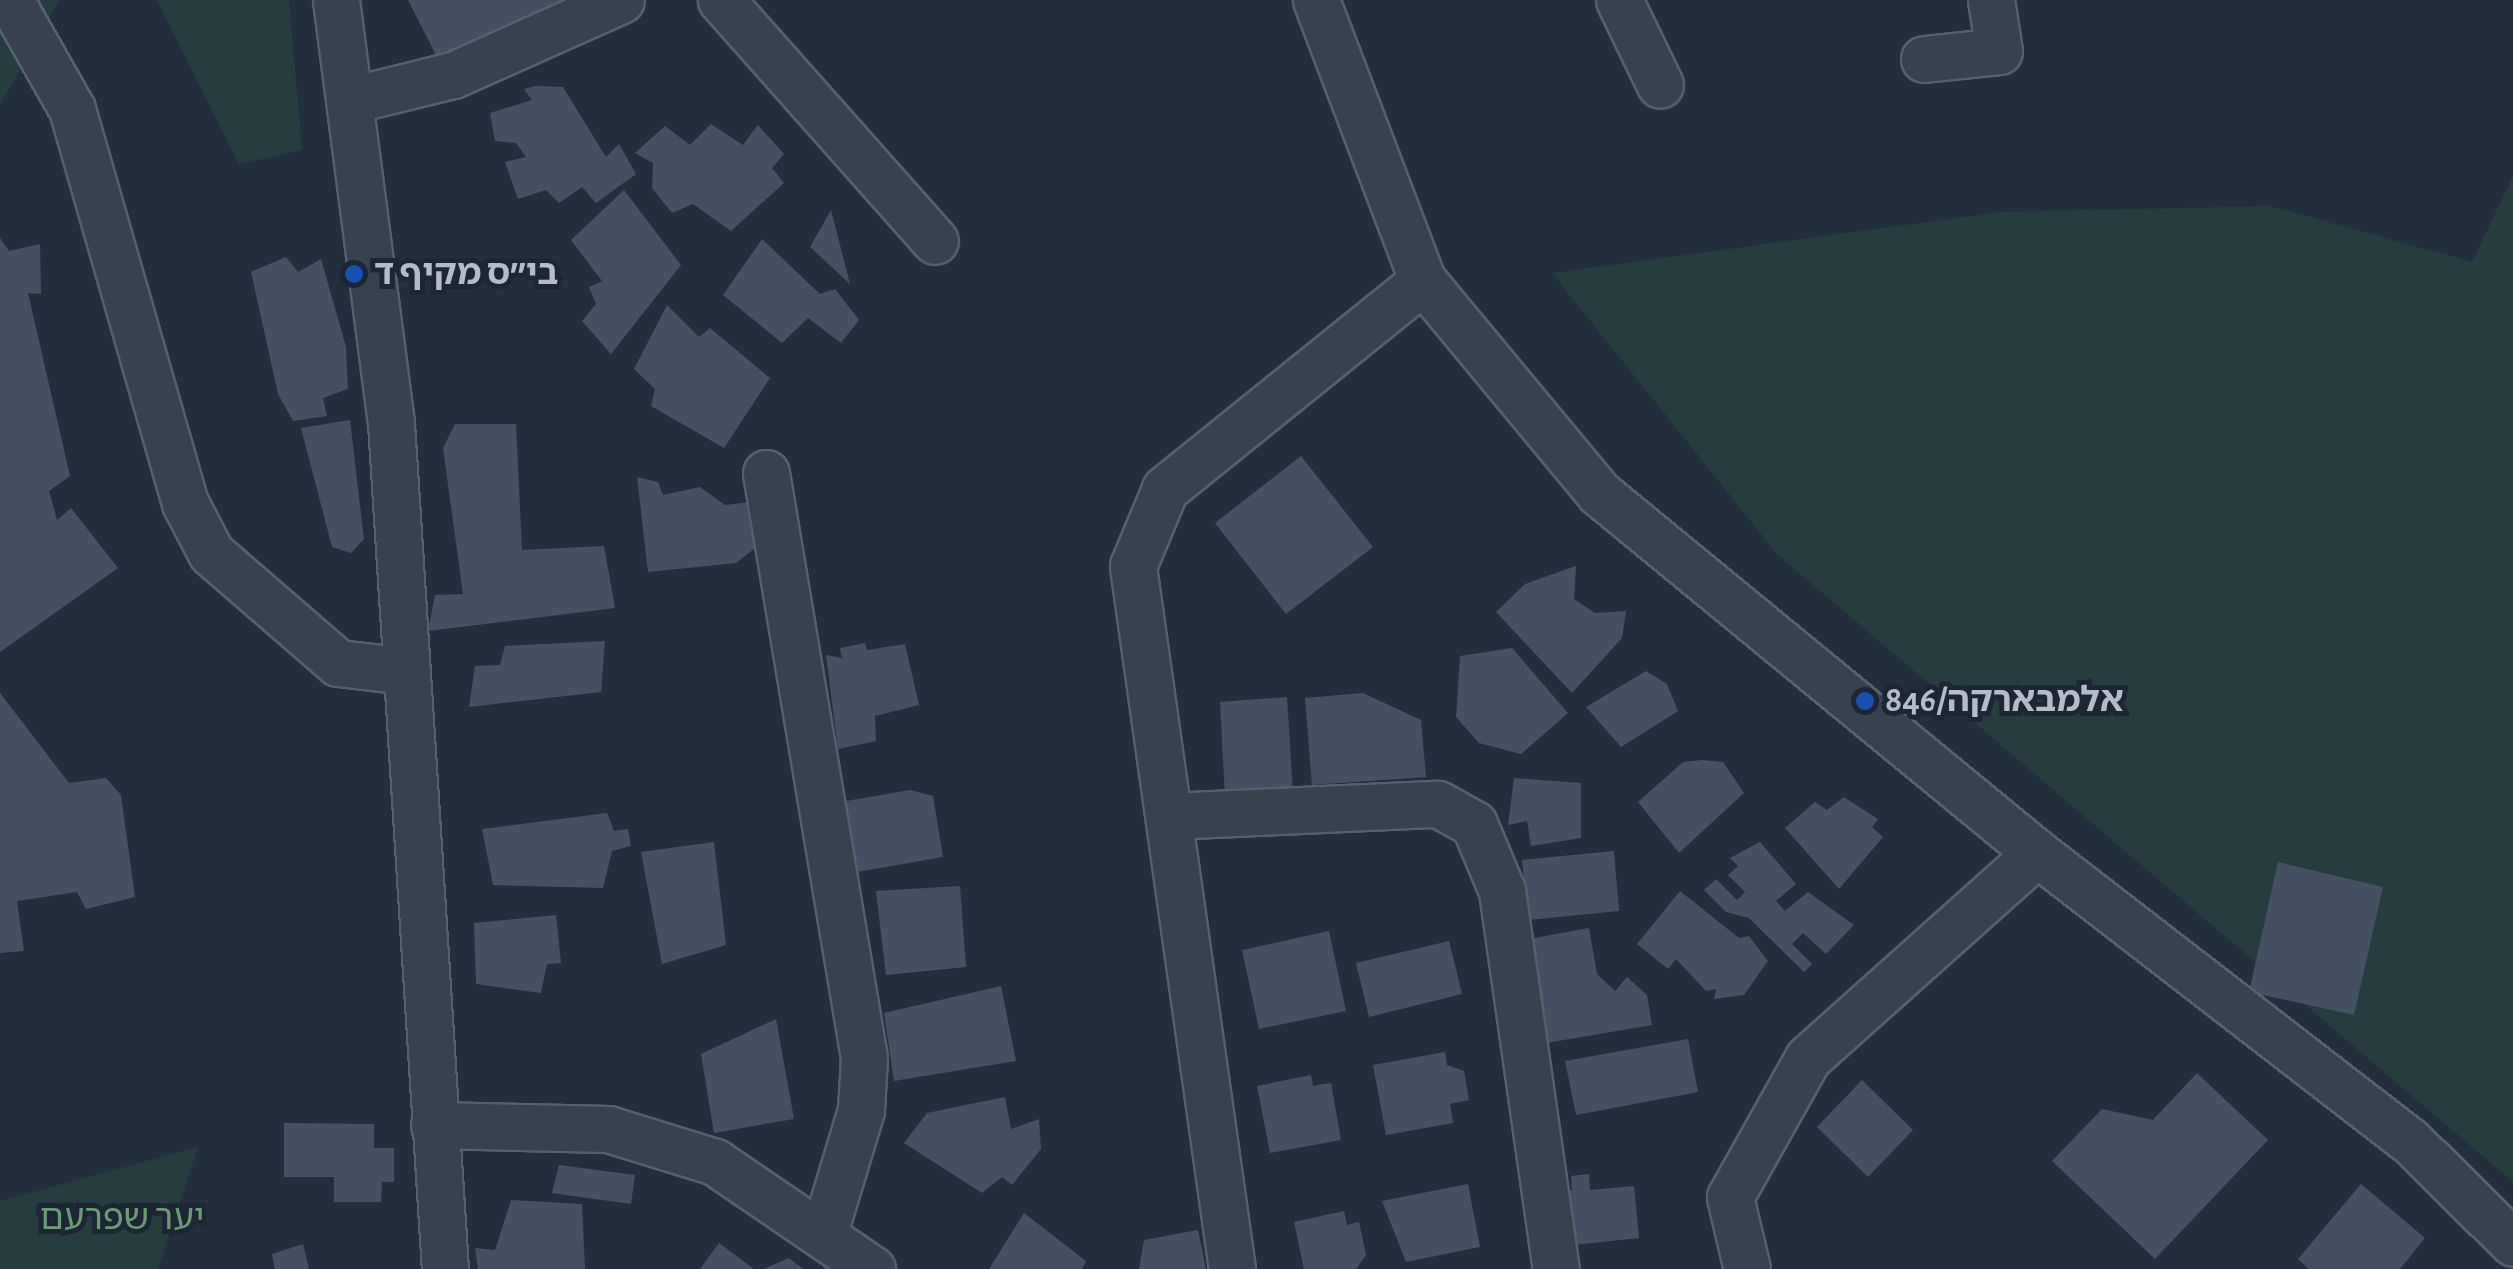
<!DOCTYPE html>
<meta charset="utf-8">
<style>
body{margin:0}
#map{position:relative;width:2513px;height:1269px;overflow:hidden;background:#242f3e;font-family:"Alegreya Sans","Noto Sans Hebrew",sans-serif}
div>[style]{position:absolute}
.green>*{inset:0;background:#263c3f}
.building>*{inset:0;background:#455162}
.roads{filter:drop-shadow(2px 0 #565f6c) drop-shadow(-2px 0 #565f6c) drop-shadow(0 2px #565f6c) drop-shadow(0 -2px #565f6c)}
.minor>*{height:45px;margin:-22.5px;padding:0 22.5px;transform-origin:22.5px;border-radius:22.5px;background:#38414e}
.dots>*{width:28px;height:28px;translate:-50% -50%;box-sizing:border-box;border:5px solid #1d2633;border-radius:50%}
span{translate:-50% -50%;white-space:nowrap;text-align:center;line-height:1.15;-webkit-text-stroke:10px #1d2633;paint-order:stroke}
.poi-label{font-size:35px;color:#b4bcc9;font-weight:700}
.left{translate:0 -50%;text-align:left}
.park-label{font-size:35px;color:#6b9a76}
</style>
<div id="map">
<div class="green">
<div style="clip-path:polygon(0 0,59px 0,0 105px)"></div>
<div style="clip-path:polygon(157px 0,289px 0,302px 150px,239px 164px)"></div>
<div style="clip-path:polygon(2513px 176px,2513px 1182px,1777px 554px,1552px 273px,2001px 212px,2271px 206px,2472px 262px)"></div>
<div style="clip-path:polygon(198px 1147px,158px 1269px,0 1269px,0 1201px)"></div>
</div>
<div class="building">
<div style="clip-path:polygon(408px 0,560px 0,565px 10px,439px 61px)"></div>
<div style="clip-path:polygon(536px 86px,563px 87px,606px 157px,619px 144px,636px 174px,596px 203px,582px 187px,559px 203px,546px 190px,518px 199px,505px 162px,526px 157px,516px 143px,495px 141px,490px 113px,532px 100px,524px 89px)"></div>
<div style="clip-path:polygon(711px 124px,743px 145px,758px 125px,784px 154px,772px 168px,784px 183px,731px 231px,693px 204px,672px 213px,652px 188px,653px 163px,635px 153px,665px 126px,690px 145px)"></div>
<div style="clip-path:polygon(624px 190px,681px 265px,611px 354px,582px 321px,596px 304px,589px 287px,602px 281px,571px 240px)"></div>
<div style="clip-path:polygon(831px 210px,850px 284px,810px 247px)"></div>
<div style="clip-path:polygon(0 238px,9px 251px,40px 244px,41px 294px,28px 293px,70px 476px,49px 491px,57px 520px,71px 508px,118px 568px,0 652px)"></div>
<div style="clip-path:polygon(762px 239px,820px 294px,835px 289px,859px 320px,841px 343px,808px 318px,782px 343px,723px 295px)"></div>
<div style="clip-path:polygon(286px 257px,298px 272px,321px 259px,346px 347px,348px 389px,323px 398px,327px 416px,293px 421px,278px 394px,251px 272px)"></div>
<div style="clip-path:polygon(667px 305px,699px 337px,710px 328px,770px 378px,724px 448px,651px 406px,655px 389px,634px 369px)"></div>
<div style="clip-path:polygon(350px 420px,364px 539px,351px 553px,332px 547px,301px 428px)"></div>
<div style="clip-path:polygon(455px 424px,516px 424px,522px 550px,604px 546px,615px 608px,428px 631px,435px 595px,463px 594px,443px 448px)"></div>
<div style="clip-path:polygon(1301px 456px,1373px 547px,1286px 614px,1215px 523px)"></div>
<div style="clip-path:polygon(637px 477px,658px 482px,663px 495px,700px 487px,725px 505px,751px 502px,759px 545px,736px 563px,648px 572px)"></div>
<div style="clip-path:polygon(1576px 566px,1574px 599px,1595px 613px,1626px 611px,1622px 638px,1572px 693px,1496px 612px,1525px 584px)"></div>
<div style="clip-path:polygon(605px 641px,601px 692px,469px 707px,475px 666px,500px 665px,505px 646px)"></div>
<div style="clip-path:polygon(865px 643px,867px 650px,905px 644px,919px 705px,875px 716px,876px 741px,838px 749px,826px 655px,842px 658px,840px 648px)"></div>
<div style="clip-path:polygon(1512px 648px,1568px 713px,1521px 754px,1479px 743px,1456px 717px,1460px 656px)"></div>
<div style="clip-path:polygon(1646px 671px,1667px 684px,1678px 711px,1621px 747px,1586px 707px)"></div>
<div style="clip-path:polygon(0 693px,69px 783px,106px 778px,121px 795px,135px 897px,86px 909px,77px 892px,17px 901px,24px 951px,0 953px)"></div>
<div style="clip-path:polygon(1363px 693px,1421px 720px,1426px 777px,1312px 785px,1305px 698px)"></div>
<div style="clip-path:polygon(1287px 697px,1293px 793px,1225px 797px,1220px 702px)"></div>
<div style="clip-path:polygon(1702px 760px,1723px 762px,1744px 793px,1679px 853px,1638px 802px,1683px 762px)"></div>
<div style="clip-path:polygon(1514px 778px,1581px 783px,1581px 838px,1531px 846px,1527px 821px,1508px 825px)"></div>
<div style="clip-path:polygon(910px 790px,933px 796px,943px 857px,857px 872px,846px 801px)"></div>
<div style="clip-path:polygon(1844px 797px,1878px 819px,1872px 827px,1883px 837px,1839px 889px,1785px 828px,1815px 802px,1827px 810px)"></div>
<div style="clip-path:polygon(607px 813px,614px 831px,628px 829px,631px 846px,612px 851px,603px 888px,493px 885px,482px 829px)"></div>
<div style="clip-path:polygon(714px 842px,726px 945px,662px 964px,641px 852px)"></div>
<div style="clip-path:polygon(1760px 842px,1796px 884px,1776px 901px,1785px 911px,1808px 892px,1854px 925px,1826px 954px,1803px 933px,1792px 944px,1812px 964px,1804px 972px,1749px 918px,1726px 912px,1704px 890px,1716px 879px,1737px 900px,1745px 892px,1728px 875px,1738px 866px,1730px 858px)"></div>
<div style="clip-path:polygon(1614px 851px,1619px 911px,1528px 920px,1522px 860px)"></div>
<div style="clip-path:polygon(2278px 862px,2383px 887px,2354px 1015px,2249px 992px)"></div>
<div style="clip-path:polygon(960px 886px,966px 967px,886px 975px,876px 891px)"></div>
<div style="clip-path:polygon(1680px 891px,1739px 938px,1749px 936px,1768px 961px,1744px 995px,1714px 999px,1716px 989px,1706px 991px,1676px 959px,1668px 969px,1637px 944px)"></div>
<div style="clip-path:polygon(556px 915px,561px 963px,547px 964px,541px 993px,476px 984px,474px 923px)"></div>
<div style="clip-path:polygon(1589px 928px,1597px 974px,1615px 991px,1627px 977px,1647px 995px,1652px 1025px,1546px 1043px,1529px 939px)"></div>
<div style="clip-path:polygon(1329px 931px,1346px 1011px,1259px 1029px,1242px 950px)"></div>
<div style="clip-path:polygon(1449px 941px,1462px 994px,1369px 1017px,1356px 963px)"></div>
<div style="clip-path:polygon(1001px 986px,1016px 1061px,894px 1081px,884px 1013px)"></div>
<div style="clip-path:polygon(776px 1019px,794px 1119px,714px 1133px,701px 1054px)"></div>
<div style="clip-path:polygon(1688px 1039px,1698px 1092px,1576px 1115px,1565px 1061px)"></div>
<div style="clip-path:polygon(1445px 1052px,1447px 1065px,1464px 1071px,1469px 1100px,1450px 1104px,1453px 1123px,1386px 1135px,1373px 1065px)"></div>
<div style="clip-path:polygon(2197px 1073px,2268px 1140px,2155px 1259px,2052px 1161px,2102px 1109px,2153px 1120px)"></div>
<div style="clip-path:polygon(1311px 1075px,1313px 1086px,1331px 1083px,1341px 1140px,1270px 1153px,1257px 1086px)"></div>
<div style="clip-path:polygon(1862px 1080px,1913px 1130px,1868px 1177px,1817px 1127px)"></div>
<div style="clip-path:polygon(1005px 1097px,1011px 1129px,1039px 1119px,1041px 1149px,1012px 1185px,1002px 1177px,982px 1193px,904px 1143px,927px 1113px)"></div>
<div style="clip-path:polygon(284px 1123px,374px 1124px,374px 1148px,394px 1148px,394px 1182px,382px 1182px,381px 1202px,334px 1202px,334px 1177px,284px 1177px)"></div>
<div style="clip-path:polygon(559px 1165px,635px 1175px,631px 1204px,552px 1193px)"></div>
<div style="clip-path:polygon(1589px 1174px,1590px 1190px,1634px 1186px,1639px 1238px,1555px 1247px,1549px 1193px,1572px 1190px,1571px 1176px)"></div>
<div style="clip-path:polygon(1468px 1184px,1480px 1247px,1406px 1262px,1382px 1201px)"></div>
<div style="clip-path:polygon(2361px 1184px,2425px 1238px,2400px 1269px,2309px 1269px,2298px 1259px)"></div>
<div style="clip-path:polygon(511px 1200px,582px 1204px,585px 1269px,478px 1269px,475px 1248px,495px 1250px)"></div>
<div style="clip-path:polygon(1344px 1211px,1347px 1225px,1359px 1222px,1366px 1255px,1356px 1269px,1304px 1269px,1294px 1222px)"></div>
<div style="clip-path:polygon(1024px 1213px,1086px 1261px,1082px 1269px,989px 1269px)"></div>
<div style="clip-path:polygon(1198px 1230px,1206px 1269px,1139px 1269px,1144px 1240px)"></div>
<div style="clip-path:polygon(719px 1243px,754px 1269px,700px 1269px)"></div>
<div style="clip-path:polygon(303px 1244px,309px 1269px,275px 1269px,272px 1254px)"></div>
<div style="clip-path:polygon(789px 1258px,803px 1269px,764px 1269px)"></div>
</div>
<div class="roads">
<div class="minor">
<div style="left:10px;top:0;width:125px;rotate:60.4deg"></div>
<div style="left:72px;top:109px;width:410px;rotate:74deg"></div>
<div style="left:185px;top:503px;width:56px;rotate:62.5deg"></div>
<div style="left:211px;top:553px;width:168px;rotate:40.9deg"></div>
<div style="left:338px;top:663px;width:68px;rotate:6.7deg"></div>
<div style="left:336px;top:0;width:427px;rotate:82.6deg"></div>
<div style="left:391px;top:423px;width:848px;rotate:86.35deg"></div>
<div style="left:721px;top:0;width:322px;rotate:48.4deg"></div>
<div style="left:1316px;top:0;width:301px;rotate:69.2deg"></div>
<div style="left:1423px;top:281px;width:276px;rotate:50.3deg"></div>
<div style="left:1599px;top:493px;width:567px;rotate:39.42deg"></div>
<div style="left:2037px;top:853px;width:470px;rotate:37.7deg"></div>
<div style="left:2409px;top:1140px;width:146px;rotate:44.7deg"></div>
<div style="left:1619px;top:0;width:94px;rotate:64.2deg"></div>
<div style="left:1924px;top:59px;width:75px;rotate:-6.1deg"></div>
<div style="left:1999px;top:51px;width:52px;rotate:-98.9deg"></div>
<div style="left:351px;top:100px;width:105px;rotate:-13.8deg"></div>
<div style="left:453px;top:75px;width:184px;rotate:-24.1deg"></div>
<div style="left:766px;top:473px;width:593px;rotate:80.49deg"></div>
<div style="left:864px;top:1058px;width:52px;rotate:93.3deg"></div>
<div style="left:861px;top:1110px;width:124px;rotate:106.8deg"></div>
<div style="left:1169px;top:816px;width:269px;rotate:-2.6deg"></div>
<div style="left:1438px;top:804px;width:41px;rotate:29.1deg"></div>
<div style="left:1474px;top:824px;width:73px;rotate:67.3deg"></div>
<div style="left:1502px;top:891px;width:382px;rotate:81.9deg"></div>
<div style="left:434px;top:1125px;width:174px;rotate:1.3deg"></div>
<div style="left:608px;top:1129px;width:112px;rotate:17.1deg"></div>
<div style="left:715px;top:1162px;width:190px;rotate:34.3deg"></div>
<div style="left:1232px;top:1269px;width:710px;rotate:-98.02deg"></div>
<div style="left:1133px;top:566px;width:83px;rotate:-67.4deg"></div>
<div style="left:1165px;top:489px;width:331px;rotate:-38.9deg"></div>
<div style="left:1747px;top:1269px;width:74px;rotate:-103.3deg"></div>
<div style="left:1730px;top:1197px;width:159px;rotate:-60.7deg"></div>
<div style="left:1808px;top:1058px;width:307px;rotate:-41.8deg"></div>
</div>
</div>
<div class="dots">
<div style="left:354px;top:274px;background:#1a4fb4"></div>
<div style="left:1865px;top:701px;background:#1a4fb4"></div>
</div>
<div class="poi-label">
<span class="left" style="left:374px;top:274px">בי״ס מקיף ד</span>
<span class="left" style="left:1885px;top:701px">אלמבארקה/846</span>
</div>
<div class="park-label">
<span style="left:122px;top:1219px">יער שפרעם</span>
</div>
</div>
